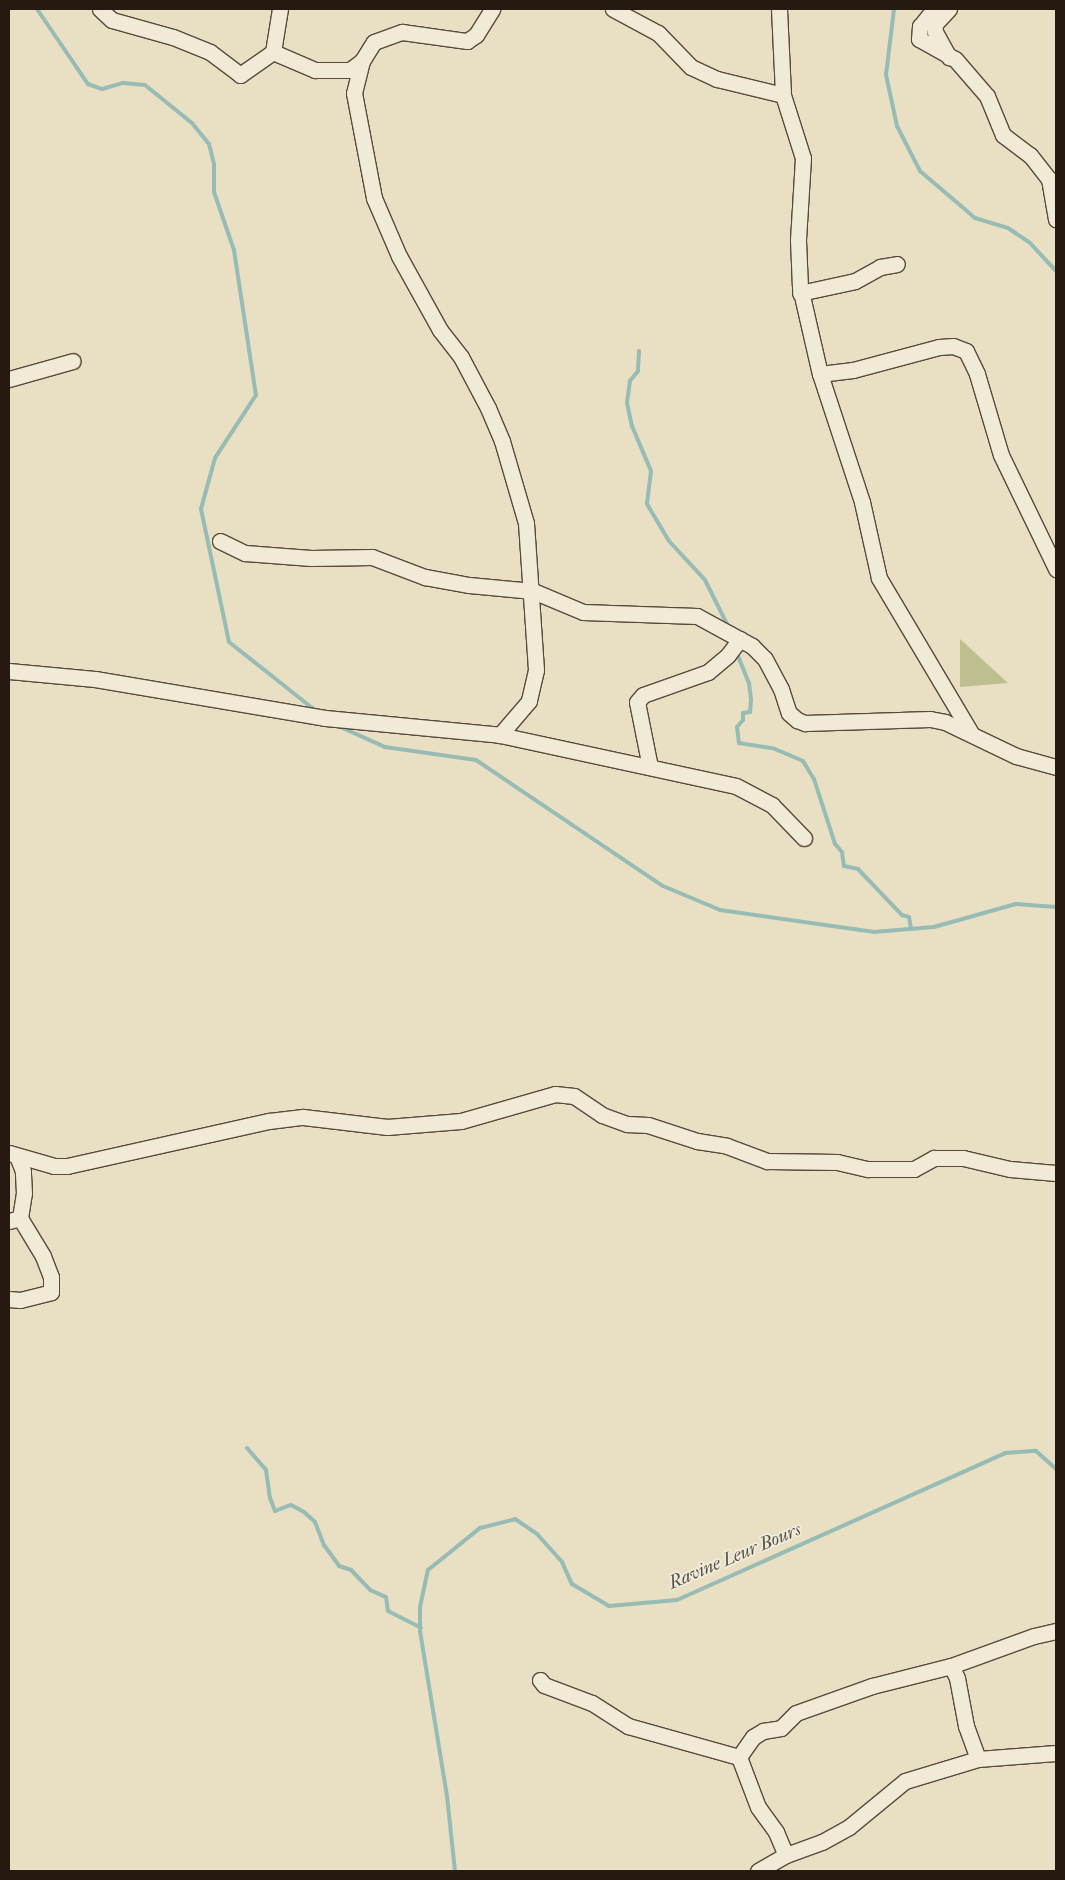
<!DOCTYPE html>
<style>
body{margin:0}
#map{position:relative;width:1065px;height:1880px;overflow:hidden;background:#e9dfc2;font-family:"IM FELL French Canon",serif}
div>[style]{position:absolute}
.green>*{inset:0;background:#bdc08e}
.stream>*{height:4px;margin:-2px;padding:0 2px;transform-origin:2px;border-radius:2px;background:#97bcb5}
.roads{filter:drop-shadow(1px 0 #574a3c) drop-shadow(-1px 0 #574a3c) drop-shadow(0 1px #574a3c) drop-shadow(0 -1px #574a3c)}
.minor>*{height:15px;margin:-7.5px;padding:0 7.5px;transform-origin:7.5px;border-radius:7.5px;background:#f1ead7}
span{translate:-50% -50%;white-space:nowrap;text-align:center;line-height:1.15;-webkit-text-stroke:4px #f1ead7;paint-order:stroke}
.water-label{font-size:18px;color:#4e524a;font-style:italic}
.frame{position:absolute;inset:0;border:10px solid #261910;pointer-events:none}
</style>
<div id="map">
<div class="green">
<div style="clip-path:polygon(960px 639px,1008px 683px,960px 687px)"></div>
</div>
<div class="stream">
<div style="left:37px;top:9px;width:91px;rotate:55.8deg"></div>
<div style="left:88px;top:84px;width:15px;rotate:20deg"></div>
<div style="left:102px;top:89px;width:22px;rotate:-16deg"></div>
<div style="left:123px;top:83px;width:22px;rotate:5deg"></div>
<div style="left:145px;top:85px;width:60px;rotate:39deg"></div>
<div style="left:192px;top:123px;width:27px;rotate:51deg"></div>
<div style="left:209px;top:144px;width:21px;rotate:76deg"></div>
<div style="left:214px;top:164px;width:28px;rotate:90deg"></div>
<div style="left:214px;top:192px;width:61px;rotate:71deg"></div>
<div style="left:234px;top:250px;width:147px;rotate:81.4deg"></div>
<div style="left:256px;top:395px;width:75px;rotate:123.1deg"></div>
<div style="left:215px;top:458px;width:53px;rotate:105.4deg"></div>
<div style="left:201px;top:509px;width:136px;rotate:78.1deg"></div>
<div style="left:229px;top:642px;width:111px;rotate:38.4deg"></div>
<div style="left:894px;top:9px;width:66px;rotate:96.9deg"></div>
<div style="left:886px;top:75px;width:52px;rotate:77.8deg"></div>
<div style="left:897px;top:126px;width:51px;rotate:62.9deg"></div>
<div style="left:920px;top:171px;width:72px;rotate:40.5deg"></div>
<div style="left:975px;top:218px;width:34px;rotate:17deg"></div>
<div style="left:1008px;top:228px;width:27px;rotate:34deg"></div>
<div style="left:1030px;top:243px;width:38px;rotate:47deg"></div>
<div style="left:639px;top:351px;width:20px;rotate:93deg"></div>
<div style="left:638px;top:371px;width:13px;rotate:129deg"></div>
<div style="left:630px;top:381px;width:22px;rotate:98deg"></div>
<div style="left:627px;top:403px;width:24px;rotate:78deg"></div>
<div style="left:632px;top:426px;width:49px;rotate:67.1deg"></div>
<div style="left:651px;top:471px;width:33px;rotate:97deg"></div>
<div style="left:647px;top:504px;width:43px;rotate:59.3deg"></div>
<div style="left:669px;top:541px;width:53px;rotate:47.3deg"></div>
<div style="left:705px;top:580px;width:54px;rotate:63.4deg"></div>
<div style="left:736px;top:651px;width:35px;rotate:68deg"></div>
<div style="left:749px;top:683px;width:16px;rotate:83deg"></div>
<div style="left:751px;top:699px;width:13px;rotate:94deg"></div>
<div style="left:750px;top:712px;width:7px;rotate:172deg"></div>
<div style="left:743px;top:713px;width:7px;rotate:90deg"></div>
<div style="left:743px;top:720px;width:9px;rotate:131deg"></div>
<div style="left:737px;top:727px;width:16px;rotate:83deg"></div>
<div style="left:739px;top:743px;width:36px;rotate:9deg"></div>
<div style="left:775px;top:749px;width:30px;rotate:23deg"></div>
<div style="left:803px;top:761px;width:21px;rotate:59deg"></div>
<div style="left:814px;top:779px;width:68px;rotate:72.1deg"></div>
<div style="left:835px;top:844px;width:11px;rotate:49deg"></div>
<div style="left:842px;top:852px;width:14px;rotate:82deg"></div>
<div style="left:844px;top:866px;width:14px;rotate:12deg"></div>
<div style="left:858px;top:869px;width:64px;rotate:46.3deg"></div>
<div style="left:902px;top:915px;width:7px;rotate:16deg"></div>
<div style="left:909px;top:917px;width:11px;rotate:80deg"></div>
<div style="left:336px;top:725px;width:54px;rotate:24.2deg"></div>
<div style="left:385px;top:747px;width:92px;rotate:8.1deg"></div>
<div style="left:476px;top:760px;width:225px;rotate:34deg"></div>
<div style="left:663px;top:886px;width:62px;rotate:22.8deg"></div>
<div style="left:720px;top:910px;width:156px;rotate:8.1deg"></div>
<div style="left:874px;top:932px;width:60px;rotate:-4.8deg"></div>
<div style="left:934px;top:927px;width:85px;rotate:-15.7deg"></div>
<div style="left:1016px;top:904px;width:40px;rotate:4.3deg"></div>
<div style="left:247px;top:1448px;width:29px;rotate:49deg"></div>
<div style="left:266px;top:1470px;width:28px;rotate:82deg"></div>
<div style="left:270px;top:1498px;width:14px;rotate:69deg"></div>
<div style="left:275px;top:1511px;width:17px;rotate:-21deg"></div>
<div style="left:291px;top:1505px;width:15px;rotate:28deg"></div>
<div style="left:304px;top:1512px;width:15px;rotate:42deg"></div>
<div style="left:315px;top:1522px;width:25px;rotate:69deg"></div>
<div style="left:324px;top:1545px;width:26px;rotate:54deg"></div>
<div style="left:339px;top:1566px;width:13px;rotate:18deg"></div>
<div style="left:351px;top:1570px;width:28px;rotate:46deg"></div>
<div style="left:370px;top:1590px;width:17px;rotate:24deg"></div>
<div style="left:386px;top:1597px;width:14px;rotate:82deg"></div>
<div style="left:388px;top:1611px;width:37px;rotate:27deg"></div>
<div style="left:455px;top:1871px;width:75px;rotate:-96.1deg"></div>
<div style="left:447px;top:1796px;width:167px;rotate:-99.3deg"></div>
<div style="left:420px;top:1631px;width:24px;rotate:-90deg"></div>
<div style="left:420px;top:1607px;width:38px;rotate:-78deg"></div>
<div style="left:428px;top:1570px;width:67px;rotate:-38.9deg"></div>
<div style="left:480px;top:1528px;width:36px;rotate:-14deg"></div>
<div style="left:515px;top:1519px;width:27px;rotate:34deg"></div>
<div style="left:537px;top:1534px;width:38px;rotate:48deg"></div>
<div style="left:562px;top:1562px;width:24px;rotate:66deg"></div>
<div style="left:572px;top:1584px;width:43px;rotate:30.7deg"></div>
<div style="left:609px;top:1606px;width:68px;rotate:-5deg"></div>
<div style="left:677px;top:1600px;width:359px;rotate:-24.1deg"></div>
<div style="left:1005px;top:1453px;width:31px;rotate:-4deg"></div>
<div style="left:1036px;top:1451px;width:27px;rotate:42deg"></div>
</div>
<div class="roads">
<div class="minor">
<div style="left:100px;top:9px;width:16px;rotate:43deg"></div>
<div style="left:112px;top:20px;width:63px;rotate:15.6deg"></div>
<div style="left:173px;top:37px;width:40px;rotate:22deg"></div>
<div style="left:210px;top:52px;width:38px;rotate:37deg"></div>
<div style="left:240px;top:75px;width:40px;rotate:-34.9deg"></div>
<div style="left:273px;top:52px;width:46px;rotate:23.2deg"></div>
<div style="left:315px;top:70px;width:35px"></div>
<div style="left:350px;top:70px;width:15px;rotate:-37deg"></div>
<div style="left:362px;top:61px;width:22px;rotate:-58deg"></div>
<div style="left:374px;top:42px;width:30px;rotate:-20deg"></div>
<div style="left:402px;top:32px;width:66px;rotate:7.9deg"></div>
<div style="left:467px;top:41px;width:11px;rotate:-34deg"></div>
<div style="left:476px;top:35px;width:31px;rotate:-58deg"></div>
<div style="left:613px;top:9px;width:51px;rotate:28.1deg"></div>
<div style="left:658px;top:33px;width:47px;rotate:45.9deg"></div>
<div style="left:691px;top:67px;width:29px;rotate:25deg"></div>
<div style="left:717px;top:79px;width:68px;rotate:13.6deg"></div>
<div style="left:779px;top:9px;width:86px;rotate:87.3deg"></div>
<div style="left:783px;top:95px;width:66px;rotate:72.4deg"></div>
<div style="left:803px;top:158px;width:82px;rotate:93.5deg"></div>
<div style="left:798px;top:240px;width:47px;rotate:87.6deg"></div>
<div style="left:800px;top:287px;width:89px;rotate:77.1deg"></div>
<div style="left:820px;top:374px;width:135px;rotate:71.8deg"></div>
<div style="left:862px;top:502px;width:78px;rotate:77.4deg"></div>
<div style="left:879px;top:578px;width:180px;rotate:59.3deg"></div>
<div style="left:933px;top:9px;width:23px;rotate:85deg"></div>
<div style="left:935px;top:32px;width:29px;rotate:61deg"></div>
<div style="left:934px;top:9px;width:22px;rotate:129deg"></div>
<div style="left:920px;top:26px;width:13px;rotate:94deg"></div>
<div style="left:919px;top:39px;width:41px;rotate:29.1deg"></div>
<div style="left:955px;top:59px;width:49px;rotate:49.1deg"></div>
<div style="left:987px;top:96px;width:42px;rotate:67.7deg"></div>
<div style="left:1003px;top:135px;width:34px;rotate:37deg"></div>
<div style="left:1030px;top:155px;width:31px;rotate:52deg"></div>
<div style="left:1049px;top:179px;width:41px;rotate:80.1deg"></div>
<div style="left:934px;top:25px;width:22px;rotate:-47deg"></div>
<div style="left:273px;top:52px;width:44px;rotate:-80.8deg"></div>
<div style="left:362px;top:61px;width:33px;rotate:104deg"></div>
<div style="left:354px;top:93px;width:107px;rotate:79.2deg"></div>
<div style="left:374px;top:198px;width:63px;rotate:66.7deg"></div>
<div style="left:399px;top:256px;width:85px;rotate:61deg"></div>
<div style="left:440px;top:330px;width:34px;rotate:52deg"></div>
<div style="left:461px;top:357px;width:58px;rotate:62.1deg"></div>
<div style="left:488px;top:408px;width:36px;rotate:67deg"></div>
<div style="left:502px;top:441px;width:85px;rotate:73.7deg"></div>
<div style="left:526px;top:523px;width:147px;rotate:86.1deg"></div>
<div style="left:536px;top:670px;width:32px;rotate:103deg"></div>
<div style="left:529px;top:701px;width:45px;rotate:130.5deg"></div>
<div style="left:800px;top:293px;width:56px;rotate:-12.3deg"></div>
<div style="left:855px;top:281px;width:29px;rotate:-29deg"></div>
<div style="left:880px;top:267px;width:17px;rotate:-10deg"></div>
<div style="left:820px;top:374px;width:33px;rotate:-7deg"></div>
<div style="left:853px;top:370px;width:89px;rotate:-15deg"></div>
<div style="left:939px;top:347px;width:14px;rotate:-4deg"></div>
<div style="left:953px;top:346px;width:14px;rotate:21deg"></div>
<div style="left:966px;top:351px;width:25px;rotate:64deg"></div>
<div style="left:977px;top:374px;width:84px;rotate:73.5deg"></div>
<div style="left:1001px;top:455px;width:127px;rotate:64.2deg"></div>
<div style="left:9px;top:379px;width:66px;rotate:-15.7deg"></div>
<div style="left:220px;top:541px;width:28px;rotate:26deg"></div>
<div style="left:245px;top:553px;width:66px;rotate:4.3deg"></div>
<div style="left:311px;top:558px;width:61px;rotate:-0.9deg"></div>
<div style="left:372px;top:557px;width:57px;rotate:20.7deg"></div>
<div style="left:425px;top:577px;width:45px;rotate:10.3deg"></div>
<div style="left:469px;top:585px;width:64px;rotate:5.4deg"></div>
<div style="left:533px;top:591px;width:54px;rotate:22.8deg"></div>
<div style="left:583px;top:612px;width:114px;rotate:2deg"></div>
<div style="left:697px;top:616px;width:63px;rotate:28.6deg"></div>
<div style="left:752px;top:646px;width:18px;rotate:45deg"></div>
<div style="left:765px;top:659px;width:34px;rotate:62deg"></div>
<div style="left:781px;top:689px;width:25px;rotate:72deg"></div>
<div style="left:789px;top:713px;width:11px;rotate:41deg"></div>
<div style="left:797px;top:720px;width:9px;rotate:21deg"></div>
<div style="left:805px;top:723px;width:125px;rotate:-1.8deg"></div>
<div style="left:930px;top:719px;width:15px;rotate:11deg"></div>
<div style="left:945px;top:722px;width:79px;rotate:25.6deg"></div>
<div style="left:1016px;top:756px;width:41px;rotate:15.4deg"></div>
<div style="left:9px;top:671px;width:86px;rotate:5.3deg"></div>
<div style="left:95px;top:679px;width:233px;rotate:9.6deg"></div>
<div style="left:325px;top:718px;width:176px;rotate:5.5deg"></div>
<div style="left:500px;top:735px;width:241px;rotate:12.2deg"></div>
<div style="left:736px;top:786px;width:41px;rotate:27.8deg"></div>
<div style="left:772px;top:805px;width:46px;rotate:45.9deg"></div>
<div style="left:650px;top:767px;width:66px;rotate:-101.3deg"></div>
<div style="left:637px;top:702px;width:9px;rotate:-49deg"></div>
<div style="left:643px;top:695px;width:69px;rotate:-19.5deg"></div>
<div style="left:708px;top:672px;width:26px;rotate:-40deg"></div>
<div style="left:728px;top:655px;width:20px;rotate:-53deg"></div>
<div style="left:9px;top:1153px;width:47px;rotate:16.1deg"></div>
<div style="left:54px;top:1166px;width:13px"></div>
<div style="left:67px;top:1166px;width:207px;rotate:-12.6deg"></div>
<div style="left:269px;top:1121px;width:34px;rotate:-7deg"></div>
<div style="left:303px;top:1117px;width:85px;rotate:6.8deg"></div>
<div style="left:387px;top:1127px;width:74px;rotate:-4.6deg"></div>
<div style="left:461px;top:1121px;width:98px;rotate:-16deg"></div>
<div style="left:555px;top:1094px;width:19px;rotate:6deg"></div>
<div style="left:574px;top:1096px;width:34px;rotate:34deg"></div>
<div style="left:602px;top:1115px;width:27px;rotate:20deg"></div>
<div style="left:627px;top:1124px;width:21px;rotate:3deg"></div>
<div style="left:648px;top:1125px;width:52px;rotate:18.1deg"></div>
<div style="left:697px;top:1141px;width:30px;rotate:9deg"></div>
<div style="left:727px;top:1146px;width:43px;rotate:20.6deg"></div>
<div style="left:767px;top:1161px;width:70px;rotate:0.8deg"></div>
<div style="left:837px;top:1162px;width:32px;rotate:13deg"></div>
<div style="left:868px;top:1169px;width:46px"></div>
<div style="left:914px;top:1169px;width:23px;rotate:-29deg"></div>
<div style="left:934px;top:1158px;width:29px"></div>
<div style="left:963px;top:1158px;width:48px;rotate:13.2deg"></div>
<div style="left:1010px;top:1169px;width:46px;rotate:5deg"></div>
<div style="left:9px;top:1221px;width:11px;rotate:-15deg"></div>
<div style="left:20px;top:1218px;width:25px;rotate:-81deg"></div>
<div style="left:24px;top:1193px;width:22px;rotate:-93deg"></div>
<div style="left:23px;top:1171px;width:16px;rotate:-112deg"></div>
<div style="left:9px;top:1299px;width:11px;rotate:5deg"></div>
<div style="left:20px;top:1300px;width:32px;rotate:-14deg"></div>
<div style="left:51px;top:1292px;width:15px;rotate:-90deg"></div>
<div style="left:51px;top:1277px;width:22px;rotate:-111deg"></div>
<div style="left:43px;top:1256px;width:44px;rotate:-121.2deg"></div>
<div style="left:951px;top:1666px;width:13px;rotate:63deg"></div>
<div style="left:957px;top:1678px;width:49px;rotate:79.4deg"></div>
<div style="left:966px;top:1726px;width:35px;rotate:70deg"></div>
<div style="left:540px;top:1680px;width:6px;rotate:51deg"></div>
<div style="left:544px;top:1685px;width:51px;rotate:20.6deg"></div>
<div style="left:592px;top:1703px;width:43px;rotate:32.6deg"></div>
<div style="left:628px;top:1726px;width:115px;rotate:15.6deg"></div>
<div style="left:739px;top:1757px;width:24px;rotate:-55deg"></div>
<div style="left:753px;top:1737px;width:12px;rotate:-31deg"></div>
<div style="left:763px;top:1731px;width:18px;rotate:-9deg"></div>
<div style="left:781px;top:1728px;width:21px;rotate:-45deg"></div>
<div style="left:796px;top:1713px;width:81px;rotate:-19.6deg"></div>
<div style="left:872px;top:1686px;width:81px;rotate:-14.2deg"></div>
<div style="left:951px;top:1666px;width:88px;rotate:-19.9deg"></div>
<div style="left:1034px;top:1636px;width:23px;rotate:-13deg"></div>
<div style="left:739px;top:1757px;width:53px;rotate:69.2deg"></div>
<div style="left:758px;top:1807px;width:31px;rotate:54deg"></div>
<div style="left:776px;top:1832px;width:25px;rotate:67deg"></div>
<div style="left:758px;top:1871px;width:32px;rotate:-30deg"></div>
<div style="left:786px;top:1855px;width:38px;rotate:-20deg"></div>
<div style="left:822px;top:1842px;width:31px;rotate:-29deg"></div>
<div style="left:849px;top:1827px;width:72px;rotate:-39.4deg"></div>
<div style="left:905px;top:1781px;width:76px;rotate:-16.8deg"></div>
<div style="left:978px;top:1759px;width:78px;rotate:-4.4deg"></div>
</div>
</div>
<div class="water-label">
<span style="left:735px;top:1557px;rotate:-23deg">Ravine Leur Bours</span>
</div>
<div class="frame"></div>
</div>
